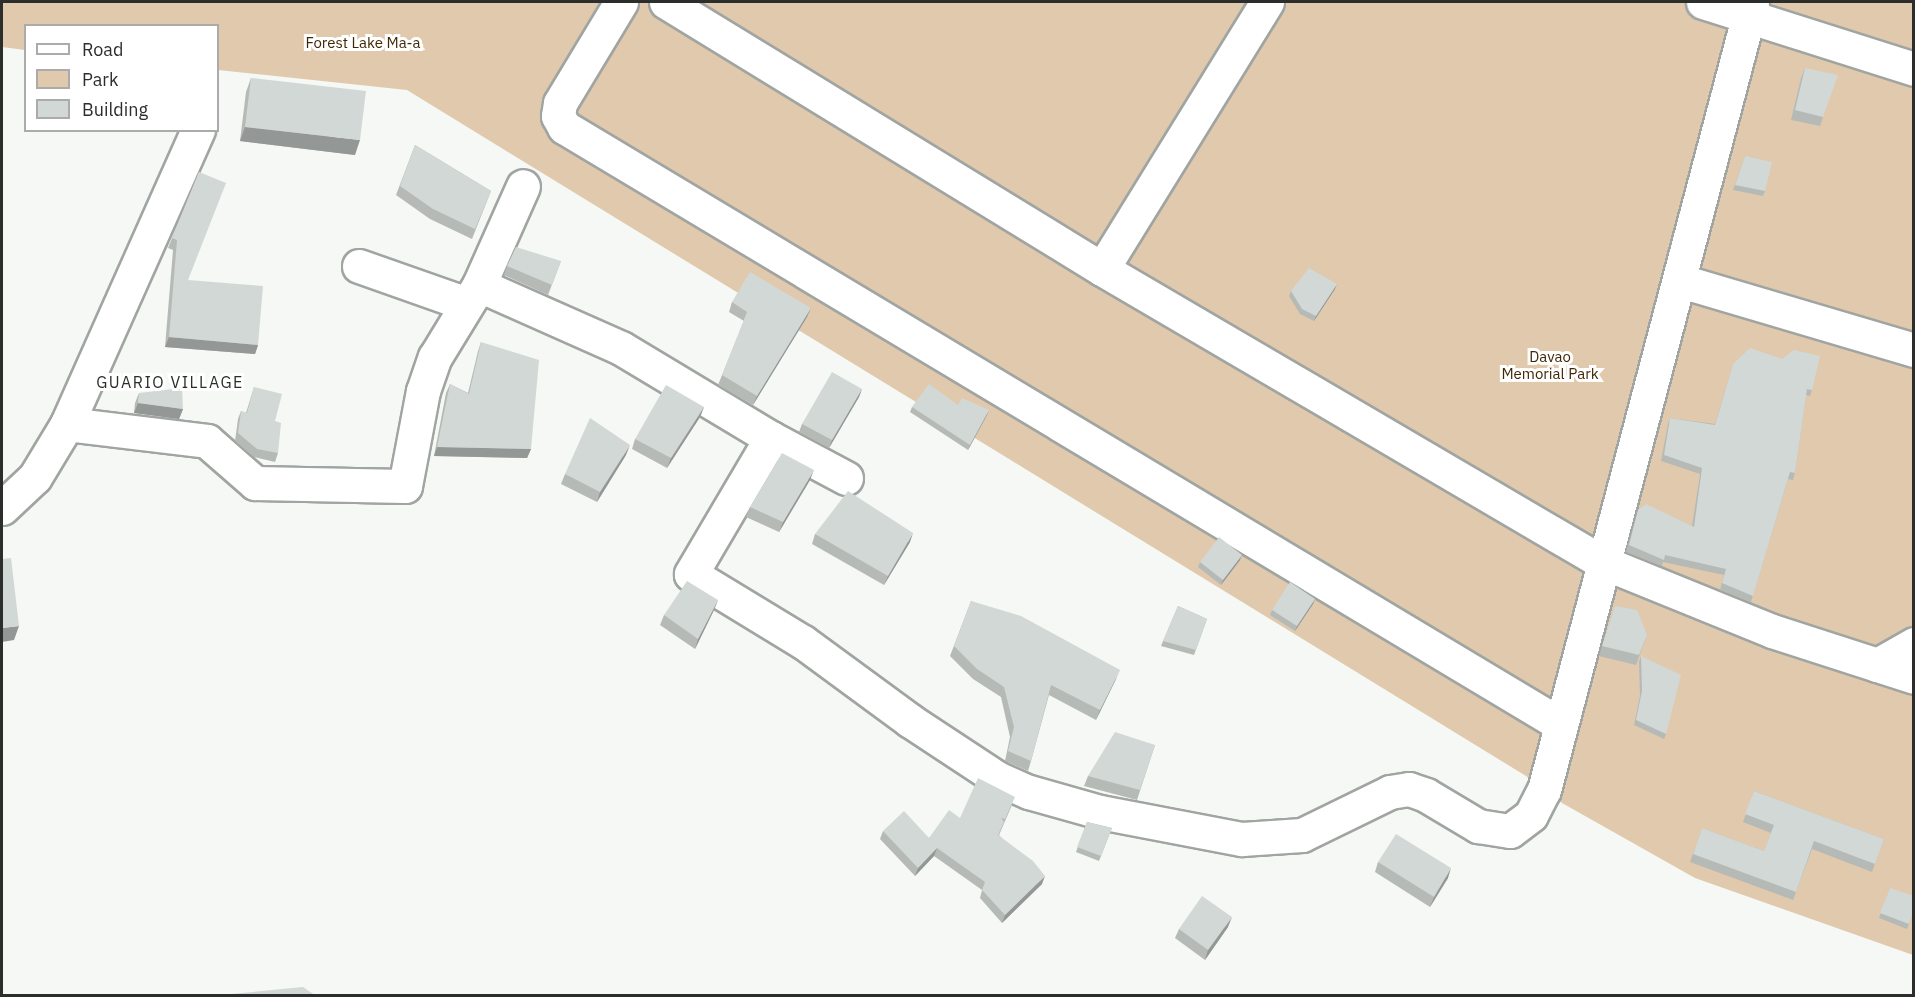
<!DOCTYPE html>
<style>
body{margin:0}
#map{position:relative;width:1915px;height:997px;overflow:hidden;background:#f5f8f4;font-family:"IBM Plex Sans",sans-serif}
div>[style]{position:absolute}
.green>*{inset:0;background:#e0c9ad}
.roads{filter:drop-shadow(2px 0 #a1a5a1) drop-shadow(-2px 0 #a1a5a1) drop-shadow(0 2px #a1a5a1) drop-shadow(0 -2px #a1a5a1)}
.minor>*{height:33px;margin:-16.5px;padding:0 16.5px;transform-origin:16.5px;border-radius:16.5px;background:#fff}
.wall>*{inset:0;background:#b5bab7}
.shaded-wall>*{inset:0;background:#939795}
.building>*{inset:0;background:#d2d8d5}
span{translate:-50% -50%;white-space:nowrap;text-align:center;line-height:1.15;-webkit-text-stroke:6px #fff;paint-order:stroke}
.park-label{font-size:15px;color:#412805}
.neighbourhood-label{font-size:16px;color:#2c2e2c;letter-spacing:1.5px}
.frame{position:absolute;inset:0;border:3px solid #2c2e2c;pointer-events:none}
.legend{position:absolute;left:24px;top:24px;width:195px;height:108px;box-sizing:border-box;background:#fff;border:2px solid #ababab;margin:0;padding:8px 10px;list-style:none;font-size:18px;color:#2c2e2c}
.legend li{display:flex;align-items:center;gap:12px;height:30px}
.legend b{width:30px;border:2px solid #ababab}
</style>
<div id="map">
<div class="green">
<div style="clip-path:polygon(2px 2px,1913px 2px,1913px 955px,1695px 878px,1562px 803px,1526px 776px,407px 90px,218px 70px,218px 26px,26px 26px,25px 50px,2px 47px)"></div>
</div>
<div class="roads">
<div class="minor">
<div style="left:621px;top:2px;width:118px;rotate:121.1deg"></div>
<div style="left:560px;top:103px;width:13px;rotate:99deg"></div>
<div style="left:558px;top:116px;width:13px;rotate:61deg"></div>
<div style="left:564px;top:127px;width:1161px;rotate:30.94deg"></div>
<div style="left:666px;top:2px;width:511px;rotate:31.48deg"></div>
<div style="left:1102px;top:269px;width:580px;rotate:30.37deg"></div>
<div style="left:1602px;top:562px;width:183px;rotate:22.1deg"></div>
<div style="left:1772px;top:631px;width:149px;rotate:17.9deg"></div>
<div style="left:1703px;top:2px;width:221px;rotate:17.6deg"></div>
<div style="left:359px;top:266px;width:114px;rotate:19.4deg"></div>
<div style="left:1102px;top:269px;width:314px;rotate:-58.3deg"></div>
<div style="left:1681px;top:281px;width:243px;rotate:16.5deg"></div>
<div style="left:479px;top:285px;width:155px;rotate:23.9deg"></div>
<div style="left:621px;top:348px;width:175px;rotate:31deg"></div>
<div style="left:771px;top:438px;width:158px;rotate:120.5deg"></div>
<div style="left:691px;top:574px;width:131px;rotate:31.3deg"></div>
<div style="left:803px;top:642px;width:132px;rotate:36.3deg"></div>
<div style="left:909px;top:720px;width:105px;rotate:33.4deg"></div>
<div style="left:997px;top:778px;width:35px;rotate:24deg"></div>
<div style="left:1029px;top:792px;width:74px;rotate:15.7deg"></div>
<div style="left:1100px;top:812px;width:145px;rotate:10.8deg"></div>
<div style="left:1242px;top:839px;width:60px;rotate:-3.8deg"></div>
<div style="left:1302px;top:835px;width:98px;rotate:-26deg"></div>
<div style="left:1390px;top:792px;width:19px;rotate:-9deg"></div>
<div style="left:1409px;top:789px;width:18px;rotate:19deg"></div>
<div style="left:1426px;top:795px;width:61px;rotate:30.8deg"></div>
<div style="left:1478px;top:826px;width:32px;rotate:9deg"></div>
<div style="left:1510px;top:831px;width:26px;rotate:-37deg"></div>
<div style="left:1531px;top:815px;width:28px;rotate:-63deg"></div>
<div style="left:1544px;top:790px;width:815px;rotate:-75.21deg"></div>
<div style="left:67px;top:424px;width:141px;rotate:6.9deg"></div>
<div style="left:207px;top:441px;width:64px;rotate:41.2deg"></div>
<div style="left:255px;top:483px;width:150px;rotate:1.1deg"></div>
<div style="left:405px;top:486px;width:97px;rotate:-79.3deg"></div>
<div style="left:423px;top:391px;width:36px;rotate:-71deg"></div>
<div style="left:435px;top:357px;width:84px;rotate:-58.6deg"></div>
<div style="left:479px;top:285px;width:108px;rotate:-66deg"></div>
<div style="left:771px;top:438px;width:85px;rotate:28.1deg"></div>
<div style="left:2px;top:508px;width:45px;rotate:-43.2deg"></div>
<div style="left:35px;top:477px;width:62px;rotate:-58.9deg"></div>
<div style="left:67px;top:424px;width:322px;rotate:-66deg"></div>
<div style="left:1877px;top:665px;width:43px;rotate:-29.6deg"></div>
</div>
</div>
<div class="wall">
<div style="clip-path:polygon(1805px 68px,1823px 117px,1820px 126px,1791px 120px,1801px 78px)"></div>
<div style="clip-path:polygon(251px 78px,355px 155px,240px 141px,246px 92px)"></div>
<div style="clip-path:polygon(415px 145px,491px 191px,472px 239px,430px 219px,396px 195px)"></div>
<div style="clip-path:polygon(1745px 156px,1765px 191px,1763px 196px,1733px 190px)"></div>
<div style="clip-path:polygon(199px 172px,188px 280px,258px 345px,255px 354px,165px 347px,173px 250px,168px 248px)"></div>
<div style="clip-path:polygon(561px 261px,548px 295px,504px 275px,507px 266px)"></div>
<div style="clip-path:polygon(1335px 289px,1314px 321px,1300px 314px,1289px 296px,1291px 291px)"></div>
<div style="clip-path:polygon(732px 302px,811px 308px,807px 317px,753px 405px,718px 385px,744px 321px,729px 312px)"></div>
<div style="clip-path:polygon(481px 342px,531px 449px,527px 458px,434px 456px,446px 393px,450px 384px,468px 393px,478px 351px)"></div>
<div style="clip-path:polygon(1733px 364px,1812px 390px,1810px 396px,1806px 395px,1795px 473px,1793px 480px,1788px 479px,1751px 602px,1720px 590px,1724px 575px,1663px 562px,1662px 566px,1626px 552px,1638px 510px,1692px 526px,1700px 474px,1661px 461px,1668px 424px,1670px 418px,1715px 424px)"></div>
<div style="clip-path:polygon(254px 387px,275px 421px,278px 453px,275px 462px,254px 457px,235px 441px,238px 419px,241px 411px,246px 413px)"></div>
<div style="clip-path:polygon(862px 389px,859px 397px,829px 448px,799px 432px,802px 424px)"></div>
<div style="clip-path:polygon(139px 393px,183px 409px,179px 419px,134px 413px,135px 403px)"></div>
<div style="clip-path:polygon(958px 405px,987px 415px,968px 450px,910px 412px,912px 407px)"></div>
<div style="clip-path:polygon(704px 407px,700px 417px,667px 468px,632px 449px,635px 439px)"></div>
<div style="clip-path:polygon(626px 455px,597px 502px,561px 484px,565px 474px)"></div>
<div style="clip-path:polygon(810px 480px,779px 532px,746px 517px,750px 507px)"></div>
<div style="clip-path:polygon(815px 534px,910px 542px,884px 585px,812px 544px)"></div>
<div style="clip-path:polygon(1240px 560px,1221px 585px,1198px 567px,1200px 562px)"></div>
<div style="clip-path:polygon(1315px 599px,1313px 604px,1295px 631px,1270px 615px,1272px 610px)"></div>
<div style="clip-path:polygon(718px 600px,714px 610px,695px 649px,660px 625px,664px 615px)"></div>
<div style="clip-path:polygon(971px 601px,1116px 679px,1096px 720px,1049px 695px,1031px 761px,1028px 771px,1005px 761px,1010px 737px,1001px 697px,973px 679px,950px 656px)"></div>
<div style="clip-path:polygon(1178px 606px,1207px 619px,1194px 655px,1161px 646px)"></div>
<div style="clip-path:polygon(1612px 615px,1647px 635px,1636px 665px,1599px 656px)"></div>
<div style="clip-path:polygon(1641px 656px,1666px 734px,1664px 739px,1634px 725px,1640px 696px,1639px 662px)"></div>
<div style="clip-path:polygon(1155px 745px,1137px 800px,1084px 786px,1088px 776px)"></div>
<div style="clip-path:polygon(1754px 791px,1884px 839px,1872px 872px,1812px 849px,1793px 900px,1690px 862px,1702px 828px,1764px 851px,1771px 833px,1743px 822px)"></div>
<div style="clip-path:polygon(1012px 805px,999px 835px,1042px 884px,1002px 923px,980px 898px,982px 890px,934px 856px,915px 876px,880px 839px,883px 831px,929px 838px,960px 818px)"></div>
<div style="clip-path:polygon(1087px 822px,1112px 828px,1099px 861px,1076px 852px)"></div>
<div style="clip-path:polygon(1378px 862px,1448px 878px,1430px 907px,1375px 872px)"></div>
<div style="clip-path:polygon(1890px 888px,1914px 911px,1907px 929px,1879px 918px)"></div>
<div style="clip-path:polygon(1228px 927px,1205px 960px,1175px 938px,1179px 929px)"></div>
</div>
<div class="shaded-wall">
<div style="clip-path:polygon(245px 127px,360px 140px,355px 155px,240px 141px)"></div>
<div style="clip-path:polygon(1337px 284px,1335px 289px,1314px 321px,1316px 316px)"></div>
<div style="clip-path:polygon(811px 308px,807px 317px,753px 405px,757px 396px)"></div>
<div style="clip-path:polygon(169px 337px,258px 345px,255px 354px,165px 347px)"></div>
<div style="clip-path:polygon(862px 389px,859px 397px,829px 448px,832px 440px)"></div>
<div style="clip-path:polygon(138px 403px,183px 409px,179px 419px,134px 413px)"></div>
<div style="clip-path:polygon(704px 407px,700px 417px,667px 468px,671px 458px)"></div>
<div style="clip-path:polygon(989px 410px,987px 415px,968px 450px,970px 445px)"></div>
<div style="clip-path:polygon(630px 445px,626px 455px,597px 502px,600px 492px)"></div>
<div style="clip-path:polygon(437px 447px,531px 449px,527px 458px,434px 456px)"></div>
<div style="clip-path:polygon(814px 470px,810px 480px,779px 532px,783px 522px)"></div>
<div style="clip-path:polygon(913px 533px,910px 542px,884px 585px,888px 576px)"></div>
<div style="clip-path:polygon(1242px 555px,1240px 560px,1221px 585px,1223px 580px)"></div>
<div style="clip-path:polygon(1315px 599px,1313px 604px,1295px 631px,1297px 626px)"></div>
<div style="clip-path:polygon(718px 600px,714px 610px,695px 649px,698px 639px)"></div>
<div style="clip-path:polygon(19px 626px,14px 640px,2px 642px,2px 628px)"></div>
<div style="clip-path:polygon(1120px 670px,1116px 679px,1096px 720px,1100px 710px)"></div>
<div style="clip-path:polygon(937px 848px,934px 856px,915px 876px,918px 868px)"></div>
<div style="clip-path:polygon(1451px 868px,1448px 878px,1430px 907px,1434px 897px)"></div>
<div style="clip-path:polygon(1045px 876px,1042px 884px,1002px 923px,1005px 915px)"></div>
<div style="clip-path:polygon(1232px 917px,1228px 927px,1205px 960px,1208px 950px)"></div>
</div>
<div class="building">
<div style="clip-path:polygon(1805px 68px,1838px 75px,1823px 117px,1795px 110px)"></div>
<div style="clip-path:polygon(251px 78px,366px 91px,360px 140px,245px 127px)"></div>
<div style="clip-path:polygon(415px 145px,491px 191px,475px 229px,433px 209px,400px 186px)"></div>
<div style="clip-path:polygon(1745px 156px,1772px 162px,1765px 191px,1735px 185px)"></div>
<div style="clip-path:polygon(199px 172px,226px 183px,188px 280px,263px 286px,258px 345px,169px 337px,177px 240px,172px 238px)"></div>
<div style="clip-path:polygon(516px 247px,561px 261px,552px 285px,507px 266px)"></div>
<div style="clip-path:polygon(1309px 268px,1337px 284px,1316px 316px,1302px 309px,1291px 291px)"></div>
<div style="clip-path:polygon(750px 272px,811px 308px,757px 396px,722px 375px,747px 312px,732px 302px)"></div>
<div style="clip-path:polygon(481px 342px,539px 360px,531px 449px,437px 447px,450px 384px,469px 394px)"></div>
<div style="clip-path:polygon(1750px 348px,1782px 359px,1794px 350px,1820px 356px,1812px 390px,1807px 389px,1795px 473px,1790px 472px,1753px 596px,1722px 583px,1726px 569px,1665px 555px,1664px 560px,1629px 545px,1638px 510px,1646px 504px,1694px 527px,1702px 468px,1664px 455px,1670px 418px,1715px 425px,1733px 364px)"></div>
<div style="clip-path:polygon(832px 372px,862px 389px,832px 440px,802px 424px)"></div>
<div style="clip-path:polygon(929px 384px,958px 405px,962px 398px,989px 410px,970px 445px,912px 407px)"></div>
<div style="clip-path:polygon(666px 385px,704px 407px,671px 458px,635px 439px)"></div>
<div style="clip-path:polygon(254px 387px,282px 394px,275px 421px,281px 423px,278px 453px,257px 449px,238px 433px,241px 411px,247px 413px)"></div>
<div style="clip-path:polygon(182px 388px,183px 409px,138px 403px,139px 393px)"></div>
<div style="clip-path:polygon(590px 418px,630px 445px,600px 492px,565px 474px)"></div>
<div style="clip-path:polygon(782px 453px,814px 470px,783px 522px,750px 507px)"></div>
<div style="clip-path:polygon(848px 491px,913px 533px,888px 576px,815px 534px)"></div>
<div style="clip-path:polygon(1219px 537px,1242px 555px,1223px 580px,1200px 562px)"></div>
<div style="clip-path:polygon(11px 558px,19px 626px,2px 628px,2px 559px)"></div>
<div style="clip-path:polygon(687px 581px,718px 600px,698px 639px,664px 615px)"></div>
<div style="clip-path:polygon(1290px 582px,1315px 599px,1297px 626px,1272px 610px)"></div>
<div style="clip-path:polygon(971px 601px,1021px 616px,1120px 670px,1100px 710px,1051px 685px,1031px 761px,1008px 751px,1014px 727px,1004px 687px,977px 669px,954px 646px)"></div>
<div style="clip-path:polygon(1178px 606px,1207px 619px,1196px 650px,1163px 641px)"></div>
<div style="clip-path:polygon(1615px 606px,1637px 610px,1647px 635px,1639px 655px,1602px 646px)"></div>
<div style="clip-path:polygon(1641px 656px,1681px 675px,1666px 734px,1636px 720px,1642px 691px)"></div>
<div style="clip-path:polygon(1115px 732px,1155px 745px,1140px 790px,1088px 776px)"></div>
<div style="clip-path:polygon(978px 778px,1015px 797px,1005px 819px,1001px 818px,1004px 822px,998px 835px,1033px 861px,1045px 876px,1005px 915px,982px 890px,985px 882px,937px 848px,918px 868px,883px 831px,904px 811px,929px 838px,949px 810px,960px 818px)"></div>
<div style="clip-path:polygon(1754px 791px,1884px 839px,1875px 864px,1814px 841px,1796px 892px,1693px 854px,1702px 828px,1764px 851px,1774px 825px,1745px 814px)"></div>
<div style="clip-path:polygon(1087px 822px,1112px 828px,1101px 856px,1077px 847px)"></div>
<div style="clip-path:polygon(1396px 834px,1451px 868px,1434px 897px,1378px 862px)"></div>
<div style="clip-path:polygon(1890px 888px,1914px 896px,1914px 911px,1909px 924px,1880px 913px)"></div>
<div style="clip-path:polygon(1202px 896px,1232px 917px,1208px 950px,1179px 929px)"></div>
<div style="clip-path:polygon(303px 987px,316px 996px,228px 996px,232px 994px)"></div>
</div>
<div class="park-label">
<span style="left:363px;top:43px">Forest Lake Ma-a</span>
<span style="left:1550px;top:365px">Davao<br>Memorial Park</span>
</div>
<div class="neighbourhood-label">
<span style="left:170px;top:382px">GUARIO VILLAGE</span>
</div>
<div class="frame"></div>
<ul class="legend">
<li><b style="height:8px;background:#fff"></b>Road</li>
<li><b style="height:16px;background:#e0c9ad"></b>Park</li>
<li><b style="height:16px;background:#d2d8d5"></b>Building</li>
</ul>
</div>
